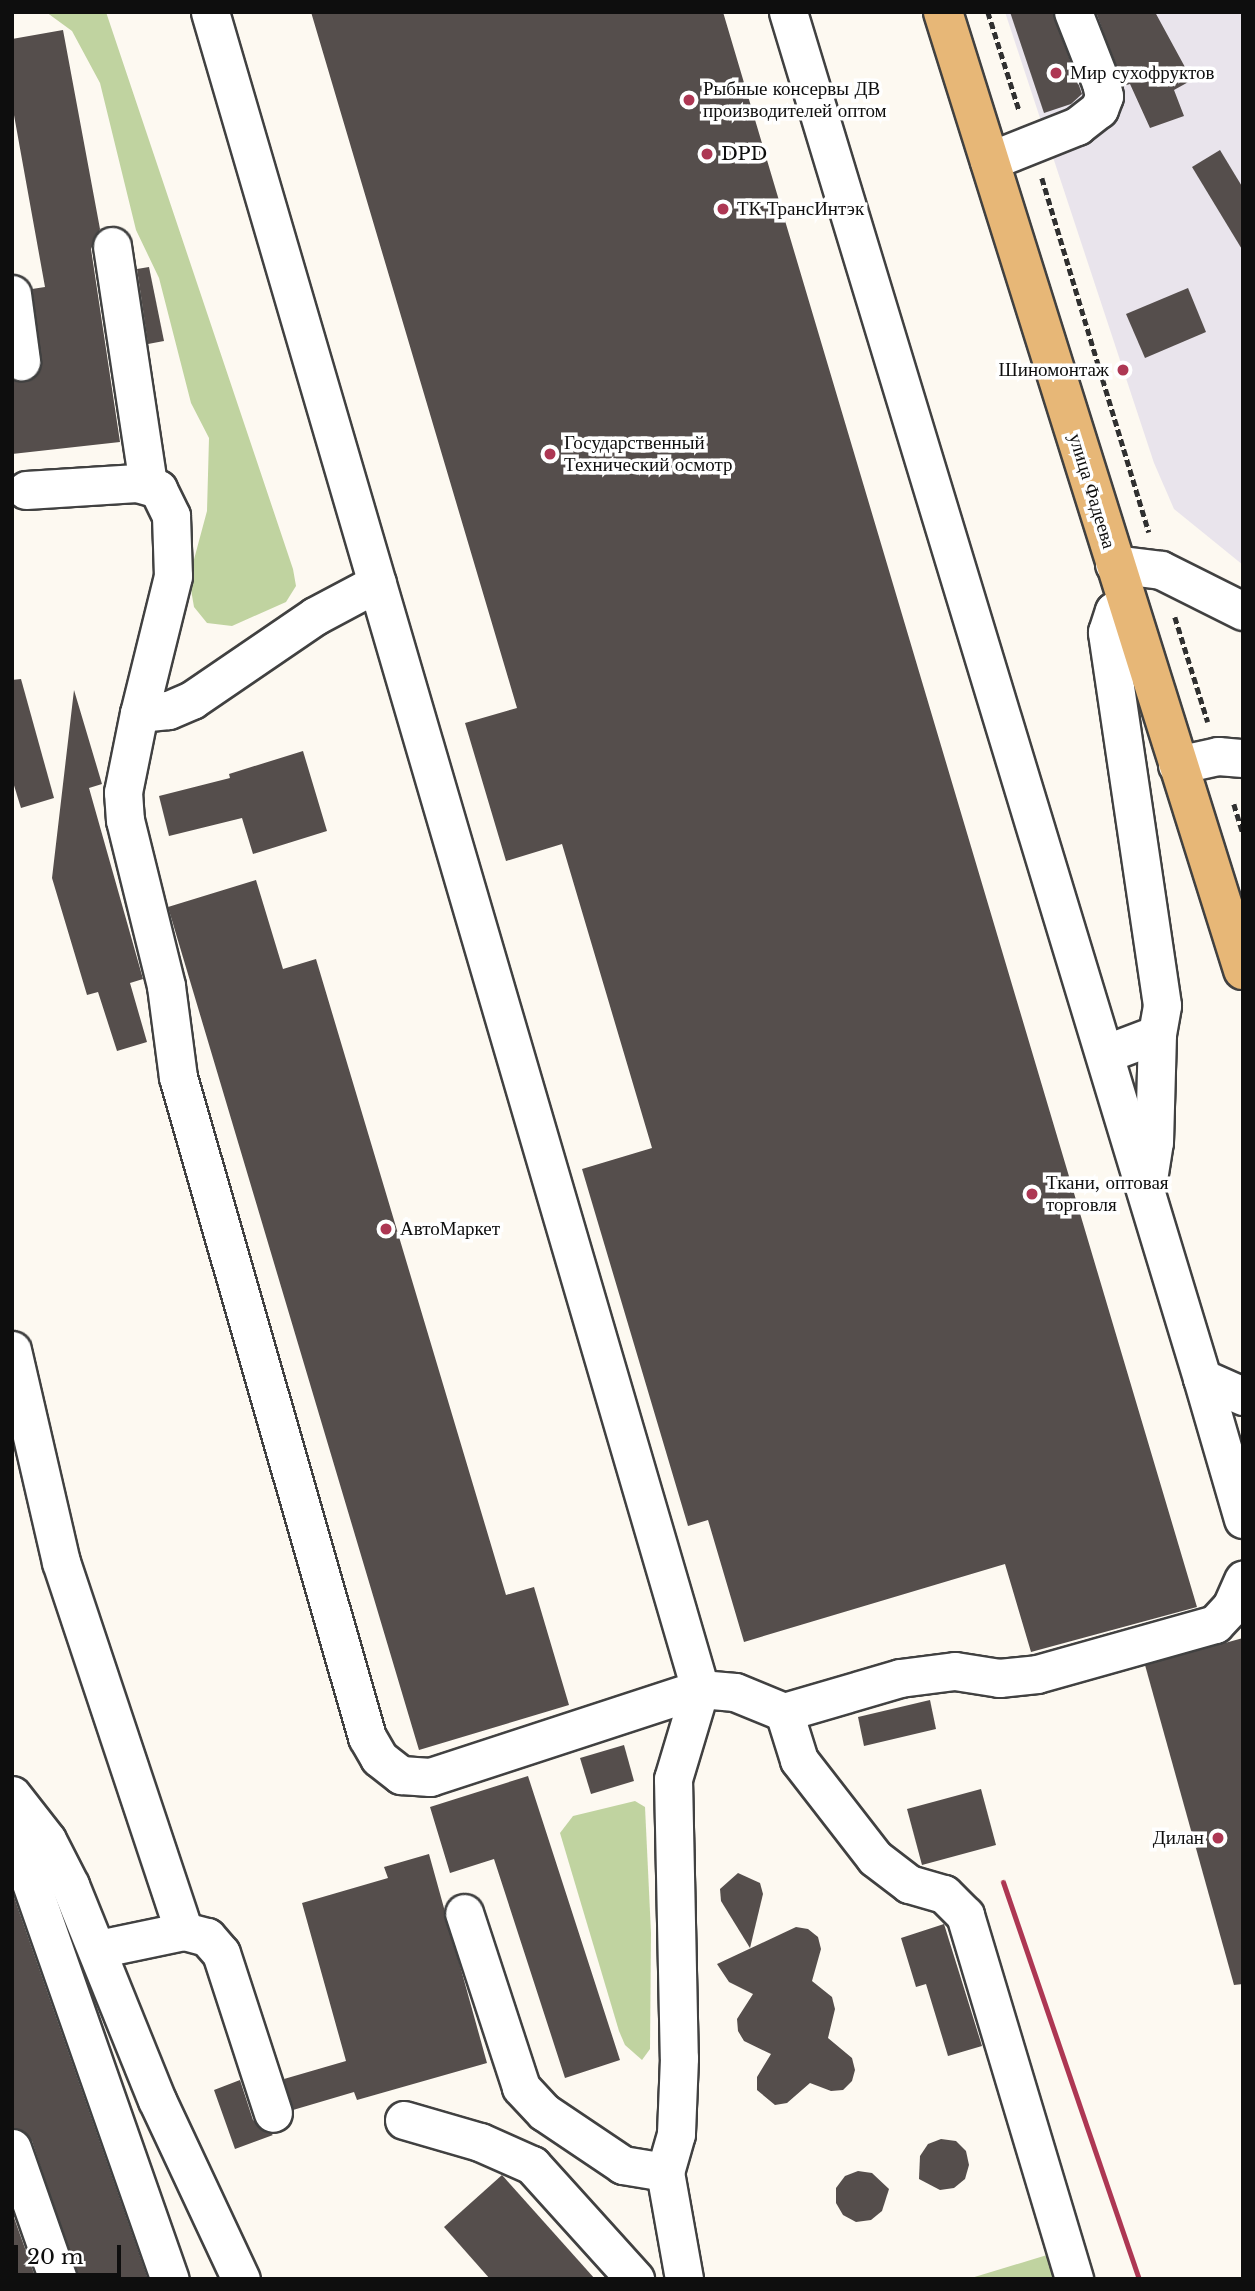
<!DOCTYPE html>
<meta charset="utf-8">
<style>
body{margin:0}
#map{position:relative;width:1255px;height:2291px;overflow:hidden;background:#fdf9f1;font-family:"Libre Baskerville",serif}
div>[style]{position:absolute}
.industrial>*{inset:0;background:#e9e4ec}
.forest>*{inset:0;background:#c0d3a0}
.building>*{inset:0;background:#554e4c}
.path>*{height:4.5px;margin-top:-2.25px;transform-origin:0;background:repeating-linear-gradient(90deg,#303030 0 7px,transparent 0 10.5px)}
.roads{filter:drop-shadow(2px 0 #414141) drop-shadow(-2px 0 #414141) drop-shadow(0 2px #414141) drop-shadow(0 -2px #414141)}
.minor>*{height:37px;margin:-18.5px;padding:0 18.5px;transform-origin:18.5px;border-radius:18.5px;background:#fff}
.major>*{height:38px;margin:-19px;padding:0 19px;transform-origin:19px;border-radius:19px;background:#e7b777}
.rail>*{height:5px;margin:-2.5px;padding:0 2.5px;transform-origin:2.5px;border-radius:2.5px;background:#ad3753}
.dots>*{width:19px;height:19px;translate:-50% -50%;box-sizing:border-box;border:4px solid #fff;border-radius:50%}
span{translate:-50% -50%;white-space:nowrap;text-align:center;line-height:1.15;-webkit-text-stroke:7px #fff;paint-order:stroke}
.poi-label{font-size:19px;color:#0e0e0e}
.left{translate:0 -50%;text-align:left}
.right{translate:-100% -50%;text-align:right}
.street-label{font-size:19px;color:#0e0e0e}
.frame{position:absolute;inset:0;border:14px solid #0e0e0e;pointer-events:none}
.scale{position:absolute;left:14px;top:2245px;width:107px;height:32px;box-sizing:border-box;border:4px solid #0e0e0e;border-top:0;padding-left:9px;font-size:21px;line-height:24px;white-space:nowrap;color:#0e0e0e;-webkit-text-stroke:5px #fff;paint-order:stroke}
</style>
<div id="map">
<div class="industrial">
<div style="clip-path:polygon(1005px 12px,1243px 12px,1243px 565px,1174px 509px,1154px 463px)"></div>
</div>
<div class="forest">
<div style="clip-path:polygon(46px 12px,106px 12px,293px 569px,296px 586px,286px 602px,232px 626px,207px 623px,194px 607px,189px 578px,207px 511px,209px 438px,191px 403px,159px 278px,136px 230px,100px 83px,72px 31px)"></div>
<div style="clip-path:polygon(635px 1801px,645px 1807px,651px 1933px,650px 2049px,642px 2060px,625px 2045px,619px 2031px,560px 1833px,573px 1816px)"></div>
<div style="clip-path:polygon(1047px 2255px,1055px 2279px,968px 2279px)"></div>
</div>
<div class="building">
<div style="clip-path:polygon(311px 12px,723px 12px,1197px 1607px,1031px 1652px,1005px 1564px,744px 1642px,708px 1520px,688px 1526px,582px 1169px,652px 1148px,562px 844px,506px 861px,465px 723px,517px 708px)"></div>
<div style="clip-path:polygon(1010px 12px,1053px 12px,1082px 94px,1071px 104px,1044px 113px)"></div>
<div style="clip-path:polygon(1096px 12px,1155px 12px,1192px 80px,1174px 90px,1184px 116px,1150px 128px,1130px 84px,1123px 86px)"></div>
<div style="clip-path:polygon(63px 30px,100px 229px,91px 249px,120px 442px,12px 454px,12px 380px,24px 382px,41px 368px,32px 289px,45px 287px,12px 104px,12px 39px)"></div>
<div style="clip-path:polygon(1220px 150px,1243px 188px,1243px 251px,1192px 167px)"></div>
<div style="clip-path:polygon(149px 267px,164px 341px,148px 344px,137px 269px)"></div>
<div style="clip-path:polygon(1188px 288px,1206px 332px,1145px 358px,1126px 314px)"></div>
<div style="clip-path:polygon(21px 679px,54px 798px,21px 808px,12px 779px,12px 680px)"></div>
<div style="clip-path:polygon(74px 690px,102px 784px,89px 788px,143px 979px,130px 983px,147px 1042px,117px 1051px,98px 992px,87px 995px,52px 878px)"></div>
<div style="clip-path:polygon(303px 751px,327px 831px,253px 854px,242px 818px,169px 836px,159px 796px,230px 778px,229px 774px)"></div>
<div style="clip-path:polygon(256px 880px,283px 969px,316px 959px,506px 1595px,534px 1587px,569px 1705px,419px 1750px,168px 907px)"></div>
<div style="clip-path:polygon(1243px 1638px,1243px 1984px,1234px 1985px,1145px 1665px)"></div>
<div style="clip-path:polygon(930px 1700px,936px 1729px,864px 1746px,858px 1717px)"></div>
<div style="clip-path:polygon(624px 1745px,634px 1781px,591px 1794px,580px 1758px)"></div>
<div style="clip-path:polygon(528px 1776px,620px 2060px,565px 2078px,494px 1859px,450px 1873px,430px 1807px)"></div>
<div style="clip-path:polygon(981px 1789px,996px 1845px,922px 1865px,907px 1809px)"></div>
<div style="clip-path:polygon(429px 1854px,487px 2063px,357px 2100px,354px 2092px,293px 2110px,284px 2079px,346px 2061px,302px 1903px,388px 1878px,384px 1867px)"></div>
<div style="clip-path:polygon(738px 1873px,760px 1883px,763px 1894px,750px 1948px,721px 1901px,720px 1889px)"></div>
<div style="clip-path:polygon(12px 1897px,14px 1897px,148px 2279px,78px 2279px,32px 2141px,25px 2132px,12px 2128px)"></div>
<div style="clip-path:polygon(944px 1924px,982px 2046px,948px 2056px,926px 1984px,916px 1987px,901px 1938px)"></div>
<div style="clip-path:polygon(796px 1927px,808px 1929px,818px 1937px,821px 1949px,812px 1981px,832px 1997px,835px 2009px,828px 2038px,852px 2058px,855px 2070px,852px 2081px,843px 2090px,831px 2091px,810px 2083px,787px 2103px,775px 2105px,757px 2090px,757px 2077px,771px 2054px,744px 2041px,738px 2031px,737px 2019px,753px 1994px,729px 1982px,717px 1964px)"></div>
<div style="clip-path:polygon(240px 2080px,253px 2120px,273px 2135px,235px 2149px,214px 2090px)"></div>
<div style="clip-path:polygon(941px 2139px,956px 2141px,966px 2151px,969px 2165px,965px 2179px,954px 2188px,940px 2190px,919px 2179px,920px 2156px,928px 2144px)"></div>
<div style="clip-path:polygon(858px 2171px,872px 2173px,889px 2189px,882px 2211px,871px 2220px,856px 2222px,843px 2215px,836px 2203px,836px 2188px,845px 2176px)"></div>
<div style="clip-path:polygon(502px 2175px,595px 2279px,490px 2279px,444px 2227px)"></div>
<div style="clip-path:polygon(12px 2212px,36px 2279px,12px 2279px)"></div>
</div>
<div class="path">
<div style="left:988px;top:12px;width:103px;rotate:72.4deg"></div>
<div style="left:1042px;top:178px;width:370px;rotate:73.2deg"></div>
<div style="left:1175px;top:617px;width:110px;rotate:72.6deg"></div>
<div style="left:1234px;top:804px;width:30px;rotate:73deg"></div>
</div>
<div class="roads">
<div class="minor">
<div style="left:210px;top:12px;width:1747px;rotate:73.71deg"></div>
<div style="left:700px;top:1689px;width:94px;rotate:106.7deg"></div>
<div style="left:673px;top:1779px;width:279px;rotate:88.8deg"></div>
<div style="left:679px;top:2058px;width:76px;rotate:92.3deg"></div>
<div style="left:676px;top:2134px;width:40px;rotate:106deg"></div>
<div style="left:665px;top:2172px;width:43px;rotate:-170.5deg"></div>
<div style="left:623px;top:2165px;width:95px;rotate:-146.1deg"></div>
<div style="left:544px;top:2112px;width:34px;rotate:-133deg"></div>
<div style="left:521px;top:2087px;width:183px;rotate:-108.1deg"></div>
<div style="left:788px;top:12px;width:1427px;rotate:73.14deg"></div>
<div style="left:1202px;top:1378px;width:45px;rotate:23.7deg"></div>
<div style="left:989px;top:161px;width:95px;rotate:-21.7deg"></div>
<div style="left:1077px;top:126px;width:28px;rotate:-38deg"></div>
<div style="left:1099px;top:109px;width:14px;rotate:-69deg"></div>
<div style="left:1104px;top:96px;width:13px;rotate:-103deg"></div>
<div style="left:1101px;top:83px;width:76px;rotate:-111.5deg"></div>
<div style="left:112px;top:246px;width:241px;rotate:81.4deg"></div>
<div style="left:12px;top:294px;width:68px;rotate:82.3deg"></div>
<div style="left:26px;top:490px;width:111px;rotate:-3.6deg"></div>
<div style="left:137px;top:483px;width:22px;rotate:16deg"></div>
<div style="left:158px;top:489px;width:30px;rotate:64deg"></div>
<div style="left:171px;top:516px;width:60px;rotate:88.1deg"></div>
<div style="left:173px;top:576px;width:141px;rotate:103.9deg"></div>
<div style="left:1114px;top:564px;width:47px;rotate:7.3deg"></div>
<div style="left:1161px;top:570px;width:92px;rotate:26.6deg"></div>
<div style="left:377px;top:583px;width:70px;rotate:152deg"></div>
<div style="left:315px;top:616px;width:149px;rotate:145.7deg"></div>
<div style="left:192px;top:700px;width:26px;rotate:157deg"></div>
<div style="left:168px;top:710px;width:29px;rotate:174deg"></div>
<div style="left:139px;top:713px;width:81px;rotate:101.4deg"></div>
<div style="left:123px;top:792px;width:28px;rotate:86deg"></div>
<div style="left:125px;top:820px;width:171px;rotate:76.1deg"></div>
<div style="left:166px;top:986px;width:92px;rotate:82.5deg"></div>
<div style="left:178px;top:1077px;width:687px;rotate:74.02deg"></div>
<div style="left:367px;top:1737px;width:24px;rotate:60deg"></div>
<div style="left:379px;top:1758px;width:28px;rotate:38deg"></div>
<div style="left:401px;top:1775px;width:29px;rotate:4deg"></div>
<div style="left:430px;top:1777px;width:284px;rotate:-18.1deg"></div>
<div style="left:700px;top:1689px;width:35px;rotate:5deg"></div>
<div style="left:735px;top:1692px;width:53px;rotate:22.2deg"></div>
<div style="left:784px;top:1712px;width:121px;rotate:-16.3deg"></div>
<div style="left:900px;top:1678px;width:55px;rotate:-7.3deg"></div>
<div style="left:955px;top:1671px;width:45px;rotate:9deg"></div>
<div style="left:999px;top:1678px;width:38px;rotate:-6deg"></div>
<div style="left:1037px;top:1674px;width:185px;rotate:-15.7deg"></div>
<div style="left:1215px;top:1624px;width:23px;rotate:-47deg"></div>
<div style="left:1231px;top:1607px;width:30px;rotate:-66deg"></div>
<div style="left:1177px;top:765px;width:42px;rotate:-12.4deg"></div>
<div style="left:1218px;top:756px;width:25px;rotate:5deg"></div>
<div style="left:1107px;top:1053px;width:53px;rotate:-20.8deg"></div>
<div style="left:1157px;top:1034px;width:29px;rotate:-80deg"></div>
<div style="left:1162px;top:1005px;width:377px;rotate:-98.4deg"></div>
<div style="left:1107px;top:632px;width:22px;rotate:-72deg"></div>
<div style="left:1114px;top:611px;width:15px;rotate:-32deg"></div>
<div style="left:1149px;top:1173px;width:31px;rotate:-81deg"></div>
<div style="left:1154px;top:1142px;width:108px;rotate:-88.4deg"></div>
<div style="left:12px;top:1350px;width:218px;rotate:77deg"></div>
<div style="left:61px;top:1562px;width:389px;rotate:71.6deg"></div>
<div style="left:1202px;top:1378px;width:147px;rotate:73.8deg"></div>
<div style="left:784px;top:1712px;width:50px;rotate:72.6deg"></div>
<div style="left:799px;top:1760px;width:124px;rotate:52.2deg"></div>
<div style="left:875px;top:1858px;width:43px;rotate:37.4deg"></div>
<div style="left:909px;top:1884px;width:36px;rotate:16deg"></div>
<div style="left:944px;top:1894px;width:30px;rotate:45deg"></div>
<div style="left:965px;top:1915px;width:380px;rotate:73.3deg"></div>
<div style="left:12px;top:1795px;width:57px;rotate:52.1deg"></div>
<div style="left:47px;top:1840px;width:51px;rotate:62.9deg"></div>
<div style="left:70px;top:1885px;width:232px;rotate:68deg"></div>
<div style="left:157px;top:2100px;width:198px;rotate:64.9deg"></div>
<div style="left:12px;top:1829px;width:477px;rotate:70.7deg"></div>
<div style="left:98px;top:1949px;width:88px;rotate:-11.8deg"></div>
<div style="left:184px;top:1931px;width:24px;rotate:15deg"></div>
<div style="left:207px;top:1937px;width:21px;rotate:49deg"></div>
<div style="left:221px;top:1953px;width:168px;rotate:72deg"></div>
<div style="left:404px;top:2120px;width:79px;rotate:16.1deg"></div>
<div style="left:480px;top:2142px;width:57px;rotate:23.9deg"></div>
<div style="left:532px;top:2165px;width:154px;rotate:47.9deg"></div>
<div style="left:12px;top:2148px;width:139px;rotate:70.7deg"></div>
<div style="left:665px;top:2172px;width:109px;rotate:79.9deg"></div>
</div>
<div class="major">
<div style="left:943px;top:12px;width:1004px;rotate:72.61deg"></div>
</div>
</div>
<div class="rail">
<div style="left:1003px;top:1882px;width:420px;rotate:71.1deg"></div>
</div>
<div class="dots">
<div style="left:1056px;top:73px;background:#ad3753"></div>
<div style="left:689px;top:100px;background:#ad3753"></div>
<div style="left:707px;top:154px;background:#ad3753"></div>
<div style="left:723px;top:209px;background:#ad3753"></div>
<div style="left:1123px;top:370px;background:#ad3753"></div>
<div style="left:550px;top:454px;background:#ad3753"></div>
<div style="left:1032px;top:1194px;background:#ad3753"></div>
<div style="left:386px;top:1229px;background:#ad3753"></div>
<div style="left:1218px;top:1838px;background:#ad3753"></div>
</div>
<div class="poi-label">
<span class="left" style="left:1070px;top:73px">Мир сухофруктов</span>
<span class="left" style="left:703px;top:100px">Рыбные консервы ДВ<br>производителей оптом</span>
<span class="left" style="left:721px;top:154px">DPD</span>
<span class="left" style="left:737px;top:209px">ТК ТрансИнтэк</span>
<span class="right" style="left:1109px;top:370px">Шиномонтаж</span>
<span class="left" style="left:564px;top:454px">Государственный<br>Технический осмотр</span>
<span class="left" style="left:1046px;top:1194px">Ткани, оптовая<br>торговля</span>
<span class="left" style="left:400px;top:1229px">АвтоМаркет</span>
<span class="right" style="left:1204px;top:1838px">Дилан</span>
</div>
<div class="street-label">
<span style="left:1092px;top:491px;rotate:73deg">улица Фадеева</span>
</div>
<div class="frame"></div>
<div class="scale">20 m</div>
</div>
